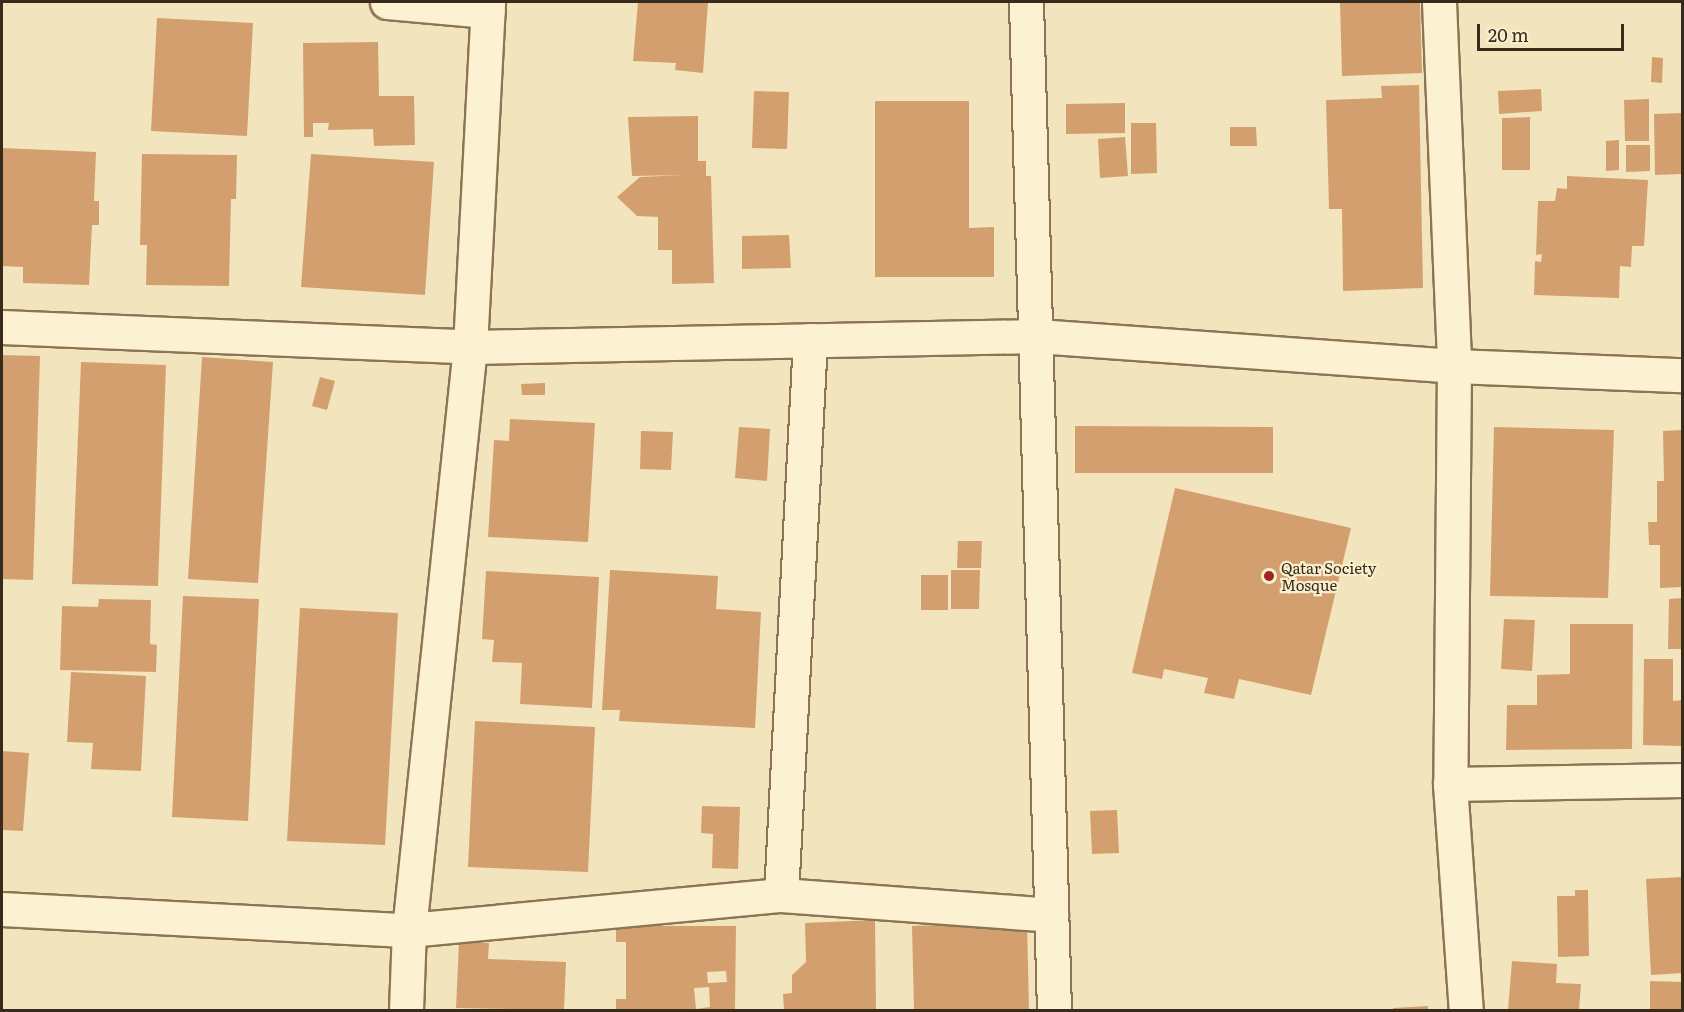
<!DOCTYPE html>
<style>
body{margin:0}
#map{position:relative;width:1684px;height:1012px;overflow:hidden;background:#f2e5bd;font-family:Literata,serif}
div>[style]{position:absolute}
.building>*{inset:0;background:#d49f6f}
.roads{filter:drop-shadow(2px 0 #8b7554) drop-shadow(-2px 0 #8b7554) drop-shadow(0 2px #8b7554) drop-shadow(0 -2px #8b7554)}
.minor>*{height:33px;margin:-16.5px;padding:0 16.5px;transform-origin:16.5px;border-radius:16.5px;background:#fcf2d1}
.dots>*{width:16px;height:16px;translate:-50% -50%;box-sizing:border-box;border:3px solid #f9eecd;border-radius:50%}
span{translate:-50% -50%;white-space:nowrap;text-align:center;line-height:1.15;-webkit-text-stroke:4.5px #f9eecd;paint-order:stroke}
.poi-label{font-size:15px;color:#392b1b}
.left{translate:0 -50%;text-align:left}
.frame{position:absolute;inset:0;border:3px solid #392b1b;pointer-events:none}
.scale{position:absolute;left:1477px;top:24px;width:147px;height:27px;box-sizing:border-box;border:3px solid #392b1b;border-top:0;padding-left:8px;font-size:18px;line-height:21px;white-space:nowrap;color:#392b1b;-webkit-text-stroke:4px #f9eecd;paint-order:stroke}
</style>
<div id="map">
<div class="building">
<div style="clip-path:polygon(638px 2px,708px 2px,703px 73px,675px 70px,676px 63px,633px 61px)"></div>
<div style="clip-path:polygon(1340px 2px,1420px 2px,1422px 73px,1342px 76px)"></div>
<div style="clip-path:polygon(157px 18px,253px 23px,247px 136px,151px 131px)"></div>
<div style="clip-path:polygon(378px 42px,379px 96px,414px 96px,415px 145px,374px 146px,373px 129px,328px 130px,329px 123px,313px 123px,313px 137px,304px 137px,303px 43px)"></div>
<div style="clip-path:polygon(1652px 57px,1663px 58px,1662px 83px,1651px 82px)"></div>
<div style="clip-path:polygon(1419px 85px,1423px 288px,1343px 291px,1342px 209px,1329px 209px,1326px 100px,1382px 98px,1381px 86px)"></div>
<div style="clip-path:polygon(1541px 89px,1542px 111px,1499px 114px,1498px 91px)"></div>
<div style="clip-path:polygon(754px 91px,789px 92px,787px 149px,752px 148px)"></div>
<div style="clip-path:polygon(1649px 99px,1649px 141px,1625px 141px,1624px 100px)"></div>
<div style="clip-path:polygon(875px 101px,969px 101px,969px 228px,994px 227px,994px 277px,875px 277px)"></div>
<div style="clip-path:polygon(1125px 103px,1125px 133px,1066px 134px,1066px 104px)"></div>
<div style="clip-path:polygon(1682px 113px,1682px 174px,1655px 175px,1654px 114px)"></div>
<div style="clip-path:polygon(698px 116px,698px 161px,706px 161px,706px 176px,711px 176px,714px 283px,672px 284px,672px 250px,658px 250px,658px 217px,637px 216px,617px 197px,640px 177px,684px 175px,632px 176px,628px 117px)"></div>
<div style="clip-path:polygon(1530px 117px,1530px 170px,1502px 170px,1502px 118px)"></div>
<div style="clip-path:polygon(1131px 123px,1156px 123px,1157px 173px,1131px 174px)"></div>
<div style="clip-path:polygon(1230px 127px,1256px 127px,1257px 146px,1230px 146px)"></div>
<div style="clip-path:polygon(1125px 137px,1128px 176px,1100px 178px,1098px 139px)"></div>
<div style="clip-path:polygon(1619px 140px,1619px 170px,1606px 171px,1606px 141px)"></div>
<div style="clip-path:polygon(1626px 145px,1650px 145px,1650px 171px,1626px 172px)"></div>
<div style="clip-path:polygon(2px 148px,96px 152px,94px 201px,99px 201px,99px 225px,92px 225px,89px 285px,23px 283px,23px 267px,2px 266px)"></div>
<div style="clip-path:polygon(142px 154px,237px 155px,236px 199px,231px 199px,229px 286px,146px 285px,147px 245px,140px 245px)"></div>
<div style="clip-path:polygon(311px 154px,434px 162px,425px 295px,301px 287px)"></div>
<div style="clip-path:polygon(1567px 176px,1648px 180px,1644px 246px,1632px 246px,1631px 267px,1620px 266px,1619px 298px,1534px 295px,1535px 261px,1541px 262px,1542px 254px,1536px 255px,1538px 201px,1555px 201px,1557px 188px,1567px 189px)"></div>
<div style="clip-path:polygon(789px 235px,791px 268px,742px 269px,742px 236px)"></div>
<div style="clip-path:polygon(2px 355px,40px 356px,33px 580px,2px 579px)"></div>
<div style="clip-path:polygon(202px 357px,273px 362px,258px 583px,188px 579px)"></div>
<div style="clip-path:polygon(81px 362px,166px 365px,158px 586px,72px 584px)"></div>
<div style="clip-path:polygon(320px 377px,335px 381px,327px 410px,312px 406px)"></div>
<div style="clip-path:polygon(545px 383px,545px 395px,522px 395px,521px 384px)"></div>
<div style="clip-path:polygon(510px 419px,595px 423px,588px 542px,488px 537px,494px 440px,509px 441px)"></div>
<div style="clip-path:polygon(1075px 426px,1273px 427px,1273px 473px,1075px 473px)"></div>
<div style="clip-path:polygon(739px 427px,770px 429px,767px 481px,735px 478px)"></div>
<div style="clip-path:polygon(1494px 427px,1614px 430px,1608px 598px,1490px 596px)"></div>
<div style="clip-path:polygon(1682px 430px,1682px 587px,1660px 588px,1660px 545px,1649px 545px,1648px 522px,1657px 522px,1657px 481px,1664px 481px,1663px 431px)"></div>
<div style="clip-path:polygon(641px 431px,673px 432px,671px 470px,640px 469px)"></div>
<div style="clip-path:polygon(1175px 488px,1351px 528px,1311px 695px,1239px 679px,1234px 699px,1204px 693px,1208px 678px,1164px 669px,1162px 679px,1132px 673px)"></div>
<div style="clip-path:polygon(958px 541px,982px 541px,981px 568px,957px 568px)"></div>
<div style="clip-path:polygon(610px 570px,718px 576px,716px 609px,761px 612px,755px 728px,619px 721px,620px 710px,602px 710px)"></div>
<div style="clip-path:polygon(951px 570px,980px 570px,979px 609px,951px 609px)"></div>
<div style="clip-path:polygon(486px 571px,599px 577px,592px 708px,520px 704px,522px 663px,492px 662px,494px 640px,482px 639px)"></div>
<div style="clip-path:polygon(921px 575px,948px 575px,948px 610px,921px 610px)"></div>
<div style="clip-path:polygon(183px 596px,259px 599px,248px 821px,172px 817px)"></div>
<div style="clip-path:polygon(1682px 598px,1682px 649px,1668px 649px,1669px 599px)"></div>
<div style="clip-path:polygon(99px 599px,151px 600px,150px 644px,157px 645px,156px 672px,60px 670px,62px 606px,98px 607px)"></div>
<div style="clip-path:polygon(300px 608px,398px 613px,385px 845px,287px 841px)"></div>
<div style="clip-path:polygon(1504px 619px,1535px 620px,1532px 671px,1501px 669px)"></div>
<div style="clip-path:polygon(1570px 624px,1633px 624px,1632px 749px,1506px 750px,1507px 705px,1537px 705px,1537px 675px,1570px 674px)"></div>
<div style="clip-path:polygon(1644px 659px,1673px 659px,1673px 701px,1682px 700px,1681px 746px,1643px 745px)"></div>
<div style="clip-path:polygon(71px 672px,146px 676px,141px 771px,91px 769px,93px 743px,67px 742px)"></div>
<div style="clip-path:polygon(475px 721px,595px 727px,588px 872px,468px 867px)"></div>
<div style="clip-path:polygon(2px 751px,29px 753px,23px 831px,2px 830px)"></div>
<div style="clip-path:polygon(702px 806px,740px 807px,738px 869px,712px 868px,713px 834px,701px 833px)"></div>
<div style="clip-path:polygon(1117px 810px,1119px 853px,1092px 854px,1090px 811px)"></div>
<div style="clip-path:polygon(1682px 877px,1682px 973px,1651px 975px,1646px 879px)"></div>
<div style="clip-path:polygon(1575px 890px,1588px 890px,1589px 956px,1558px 957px,1557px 896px,1575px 896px)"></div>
<div style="clip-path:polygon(875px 920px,876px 1010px,784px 1010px,783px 994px,792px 993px,792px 975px,806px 962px,805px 923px)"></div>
<div style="clip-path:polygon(1027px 922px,1029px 1010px,914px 1010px,912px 926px)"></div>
<div style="clip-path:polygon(evenodd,616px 926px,736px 926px,735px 1010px,616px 1010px,616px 999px,626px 999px,626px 942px,616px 942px,616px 926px,726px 971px,727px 982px,708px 983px,707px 972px,726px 971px,616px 926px,709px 987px,710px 1007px,696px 1009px,694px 988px,709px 987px)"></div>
<div style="clip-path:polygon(459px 942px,489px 943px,488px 959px,566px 962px,564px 1010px,456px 1008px)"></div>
<div style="clip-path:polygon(1512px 961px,1557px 964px,1556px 983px,1581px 984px,1579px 1010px,1508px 1010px)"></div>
<div style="clip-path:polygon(1650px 981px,1682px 982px,1682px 1010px,1650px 1010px)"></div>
<div style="clip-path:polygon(1428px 1006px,1428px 1010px,1393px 1010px,1393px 1008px)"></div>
</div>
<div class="roads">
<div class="minor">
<div style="left:387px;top:2px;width:101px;rotate:5.1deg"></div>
<div style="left:1026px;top:2px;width:1008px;rotate:88.41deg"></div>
<div style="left:1439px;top:2px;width:364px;rotate:87.6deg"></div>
<div style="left:1454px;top:366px;width:418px;rotate:90.5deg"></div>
<div style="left:1450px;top:784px;width:227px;rotate:86deg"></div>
<div style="left:2px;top:327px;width:468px;rotate:2.4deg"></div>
<div style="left:470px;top:347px;width:567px;rotate:-1.11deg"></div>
<div style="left:1037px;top:336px;width:418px;rotate:4.1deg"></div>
<div style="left:1454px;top:366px;width:228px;rotate:2.3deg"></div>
<div style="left:1450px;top:784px;width:232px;rotate:-1deg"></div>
<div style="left:781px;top:895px;width:556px;rotate:-87.01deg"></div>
<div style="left:2px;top:909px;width:408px;rotate:3deg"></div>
<div style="left:409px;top:930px;width:374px;rotate:-5.4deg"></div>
<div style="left:781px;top:895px;width:271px;rotate:4.2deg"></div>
<div style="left:406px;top:1010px;width:80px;rotate:-87.9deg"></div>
<div style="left:409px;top:930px;width:586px;rotate:-84.03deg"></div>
<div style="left:470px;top:347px;width:345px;rotate:-87deg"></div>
</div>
</div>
<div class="dots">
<div style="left:1269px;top:576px;background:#a0251f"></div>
</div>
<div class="poi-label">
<span class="left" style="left:1281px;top:576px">Qatar Society<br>Mosque</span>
</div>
<div class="frame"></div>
<div class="scale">20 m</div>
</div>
